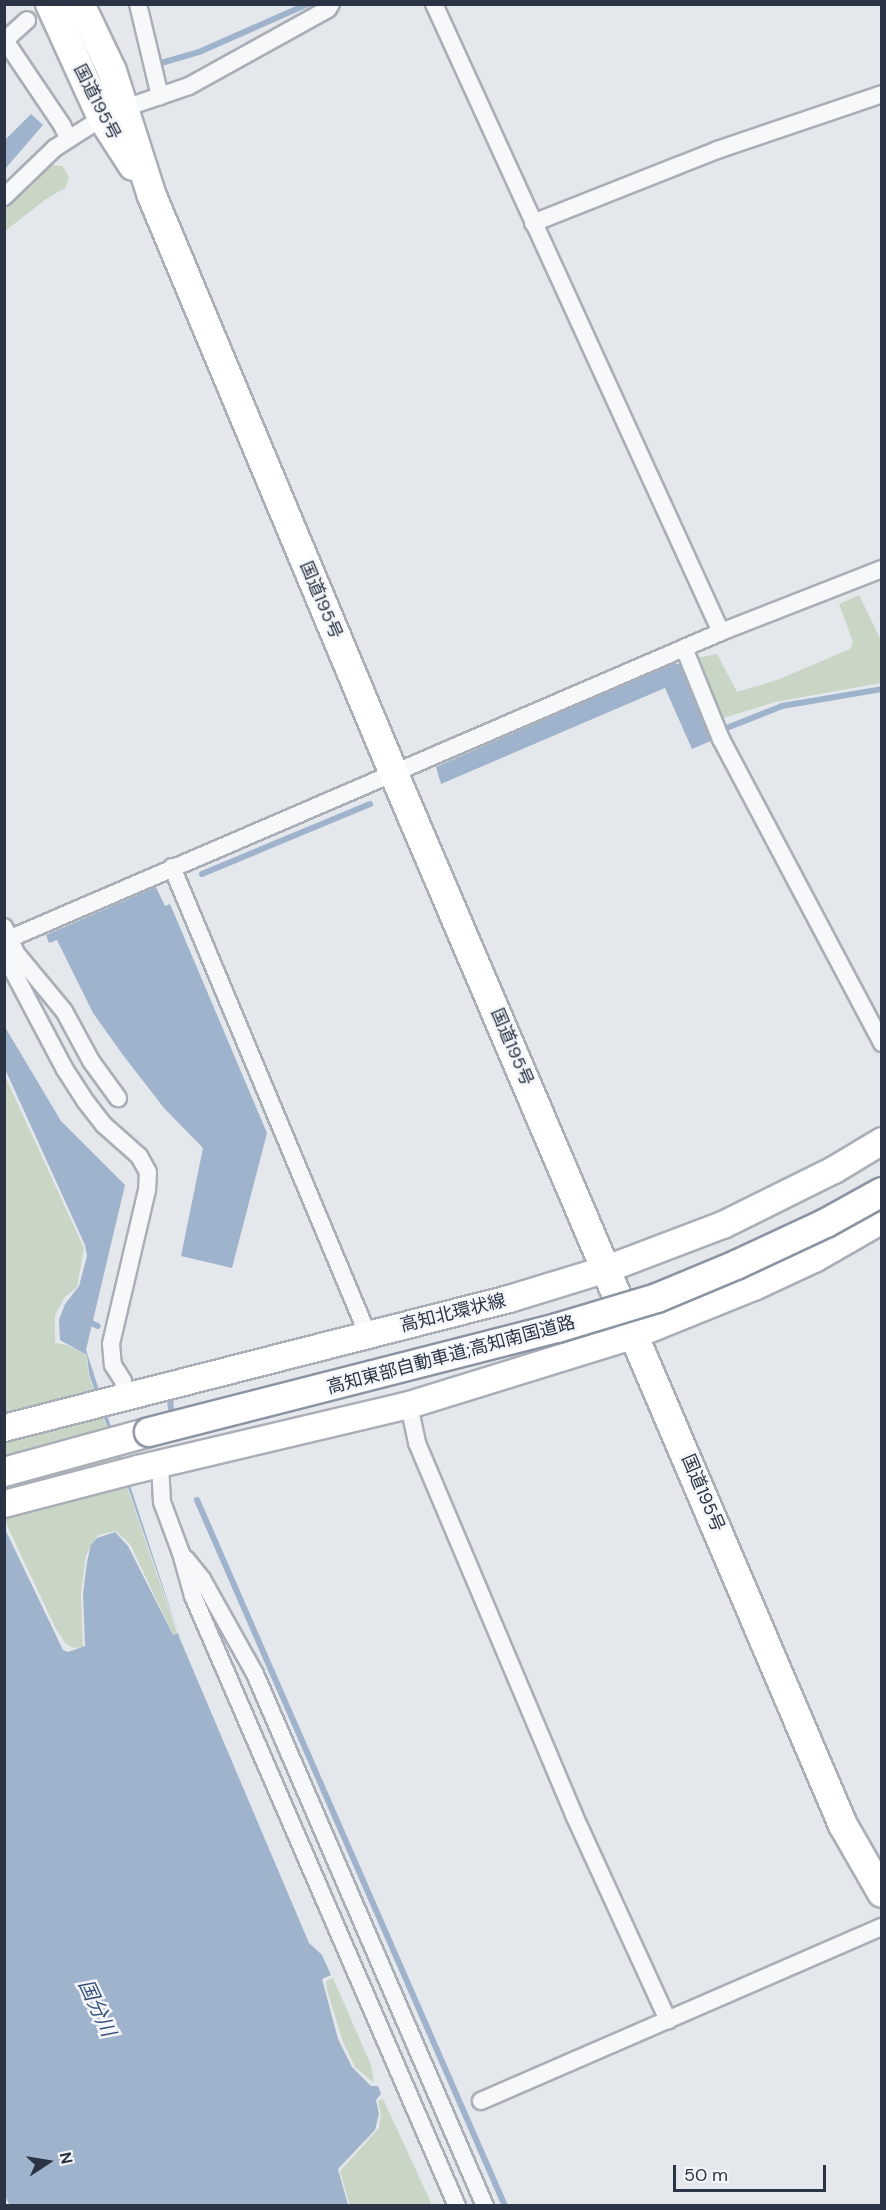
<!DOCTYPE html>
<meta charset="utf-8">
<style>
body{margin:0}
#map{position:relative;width:886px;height:2210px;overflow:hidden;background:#e4e7ec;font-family:"DM Sans","Noto Sans JP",sans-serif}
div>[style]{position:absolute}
.green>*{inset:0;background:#c9d6c5}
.water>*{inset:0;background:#9fb4cc}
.stream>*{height:6px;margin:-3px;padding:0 3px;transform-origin:3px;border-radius:3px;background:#9fb4cc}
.roads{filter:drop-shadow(2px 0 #a9aeb7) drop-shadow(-2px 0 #a9aeb7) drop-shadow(0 2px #a9aeb7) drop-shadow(0 -2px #a9aeb7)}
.street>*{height:16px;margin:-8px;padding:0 8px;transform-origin:8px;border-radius:8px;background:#f7f8fa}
.primary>*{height:26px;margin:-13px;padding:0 13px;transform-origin:13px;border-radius:13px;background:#fff}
.highway>*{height:28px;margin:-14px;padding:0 14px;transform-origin:14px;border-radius:14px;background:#fff}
.bridges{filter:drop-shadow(2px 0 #8b94a3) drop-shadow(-2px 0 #8b94a3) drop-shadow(0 2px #8b94a3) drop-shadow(0 -2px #8b94a3)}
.highway-bridge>*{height:28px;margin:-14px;padding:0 14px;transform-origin:14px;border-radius:14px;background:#fff}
span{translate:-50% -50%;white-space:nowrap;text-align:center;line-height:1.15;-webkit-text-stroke:5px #f4f6f9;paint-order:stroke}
.street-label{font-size:18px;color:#2b3445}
.water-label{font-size:20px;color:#34527a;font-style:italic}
.frame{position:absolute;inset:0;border:6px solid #2b3445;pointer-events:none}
.north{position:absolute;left:18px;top:2132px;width:60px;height:60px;-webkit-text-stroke:4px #f4f6f9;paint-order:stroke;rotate:78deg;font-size:16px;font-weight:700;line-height:24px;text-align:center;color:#2b3445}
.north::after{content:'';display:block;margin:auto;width:21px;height:27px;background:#2b3445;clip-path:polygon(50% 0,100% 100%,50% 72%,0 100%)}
.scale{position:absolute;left:673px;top:2165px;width:153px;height:27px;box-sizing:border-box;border:3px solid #2b3445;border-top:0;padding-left:8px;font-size:18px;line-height:21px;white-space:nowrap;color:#2b3445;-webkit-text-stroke:4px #f4f6f9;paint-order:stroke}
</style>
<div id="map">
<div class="green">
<div style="clip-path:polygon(49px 165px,63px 166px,69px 178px,65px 188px,46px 199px,5px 231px,5px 207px,33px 185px)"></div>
<div style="clip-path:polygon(859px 595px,881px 640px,881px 683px,775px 702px,720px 719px,696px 658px,717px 654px,737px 692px,777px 680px,850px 649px,853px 642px,839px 604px)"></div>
<div style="clip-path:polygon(4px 1074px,84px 1248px,77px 1287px,65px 1297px,55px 1315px,55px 1343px,67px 1345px,87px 1355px,88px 1373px,177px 1633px,173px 1635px,130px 1544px,115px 1531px,98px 1535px,86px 1555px,81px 1593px,83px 1647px,73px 1648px,65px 1643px,55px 1627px,5px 1521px)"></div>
<div style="clip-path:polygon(333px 1978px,371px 2065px,374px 2083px,355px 2067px,343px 2042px,327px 1990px,326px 1981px)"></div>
<div style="clip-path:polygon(383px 2099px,432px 2205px,353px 2206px,349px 2203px,340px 2171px,379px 2128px,381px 2114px,378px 2101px)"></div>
</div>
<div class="water">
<div style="clip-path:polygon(31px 114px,43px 125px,5px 169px,5px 140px)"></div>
<div style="clip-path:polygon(673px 663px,684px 665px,713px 740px,692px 749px,665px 688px,441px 784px,436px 767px)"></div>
<div style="clip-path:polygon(156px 887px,165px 906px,170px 904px,267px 1133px,232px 1268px,181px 1256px,203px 1148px,164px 1108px,123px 1055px,93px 1013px,57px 940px,49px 943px,46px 935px)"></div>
<div style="clip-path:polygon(5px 1027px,61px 1121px,125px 1185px,86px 1350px,180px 1639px,309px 1943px,322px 1955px,331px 1975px,322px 1979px,338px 2039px,352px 2067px,371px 2086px,378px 2086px,381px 2094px,376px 2100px,379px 2114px,375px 2130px,338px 2169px,348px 2205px,10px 2206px,5px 2196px,4px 1527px,63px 1650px,68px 1652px,85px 1646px,83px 1594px,87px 1562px,91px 1545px,97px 1538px,115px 1532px,128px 1546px,173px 1635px,178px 1633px,89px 1374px,87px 1355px,60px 1340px,59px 1320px,65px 1304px,79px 1286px,87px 1256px,85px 1245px,5px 1069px)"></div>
</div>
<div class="stream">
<div style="left:161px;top:63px;width:40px;rotate:-16deg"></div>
<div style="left:199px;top:52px;width:119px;rotate:-23.8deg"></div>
<div style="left:719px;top:731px;width:68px;rotate:-21.6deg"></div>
<div style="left:782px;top:706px;width:101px;rotate:-9.6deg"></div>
<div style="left:202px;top:874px;width:182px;rotate:-22.6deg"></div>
<div style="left:85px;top:1320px;width:14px;rotate:25deg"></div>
<div style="left:170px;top:1399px;width:18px;rotate:84deg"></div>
<div style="left:197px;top:1500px;width:770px;rotate:66.43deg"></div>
</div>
<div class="roads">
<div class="street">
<div style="left:138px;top:4px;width:95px;rotate:76.6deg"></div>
<div style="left:434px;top:4px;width:690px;rotate:65.44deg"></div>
<div style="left:4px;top:39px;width:104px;rotate:56deg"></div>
<div style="left:62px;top:125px;width:14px;rotate:65deg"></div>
<div style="left:4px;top:41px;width:31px;rotate:-42deg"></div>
<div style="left:125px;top:108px;width:68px;rotate:-19deg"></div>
<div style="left:189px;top:86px;width:159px;rotate:-29deg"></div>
<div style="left:328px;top:9px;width:6px;rotate:-59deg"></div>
<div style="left:4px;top:197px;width:71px;rotate:-43.9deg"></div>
<div style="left:55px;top:148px;width:56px;rotate:-32.6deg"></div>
<div style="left:533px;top:223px;width:198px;rotate:-21.6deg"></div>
<div style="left:717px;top:150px;width:174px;rotate:-18.7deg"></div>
<div style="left:684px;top:648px;width:98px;rotate:67.9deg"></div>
<div style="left:721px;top:739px;width:344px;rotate:62.1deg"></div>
<div style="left:172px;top:867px;width:507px;rotate:67.28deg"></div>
<div style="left:4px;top:927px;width:29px;rotate:65deg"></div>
<div style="left:16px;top:953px;width:75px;rotate:50.4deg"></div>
<div style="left:64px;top:1011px;width:57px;rotate:61.6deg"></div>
<div style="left:91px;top:1061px;width:46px;rotate:53.9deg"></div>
<div style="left:4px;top:941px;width:781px;rotate:-23.31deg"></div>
<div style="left:721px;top:632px;width:173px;rotate:-21.4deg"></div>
<div style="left:4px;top:954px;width:129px;rotate:62.2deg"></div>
<div style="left:64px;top:1068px;width:40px;rotate:57.1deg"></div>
<div style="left:86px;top:1102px;width:29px;rotate:52deg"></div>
<div style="left:104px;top:1125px;width:47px;rotate:41.5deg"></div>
<div style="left:139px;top:1156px;width:18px;rotate:61deg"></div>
<div style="left:148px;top:1172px;width:18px;rotate:93deg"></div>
<div style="left:147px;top:1190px;width:158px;rotate:103.2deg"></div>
<div style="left:111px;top:1344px;width:21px;rotate:85deg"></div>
<div style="left:113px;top:1365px;width:19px;rotate:58deg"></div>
<div style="left:123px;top:1381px;width:15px;rotate:79deg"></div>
<div style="left:409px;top:1405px;width:39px;rotate:78deg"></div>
<div style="left:417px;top:1443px;width:404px;rotate:67.1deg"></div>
<div style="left:574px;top:1815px;width:226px;rotate:65.4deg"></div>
<div style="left:160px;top:1464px;width:38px;rotate:87deg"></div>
<div style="left:162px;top:1502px;width:54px;rotate:69.6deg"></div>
<div style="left:181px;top:1553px;width:45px;rotate:74.4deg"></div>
<div style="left:193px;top:1596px;width:665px;rotate:66.6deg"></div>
<div style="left:186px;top:1559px;width:26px;rotate:51deg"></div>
<div style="left:202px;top:1579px;width:109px;rotate:60.8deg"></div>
<div style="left:255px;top:1674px;width:580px;rotate:66.62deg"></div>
<div style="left:481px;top:2101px;width:437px;rotate:-23.5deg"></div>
</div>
<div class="primary">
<div style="left:4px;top:1428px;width:521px;rotate:-14.33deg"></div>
<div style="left:509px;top:1299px;width:102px;rotate:-17deg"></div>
<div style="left:607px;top:1269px;width:124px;rotate:-20.8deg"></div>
<div style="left:723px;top:1225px;width:124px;rotate:-26.4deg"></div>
<div style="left:834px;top:1170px;width:56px;rotate:-31.1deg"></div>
<div style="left:4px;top:1504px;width:138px;rotate:-14.6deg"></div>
<div style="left:138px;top:1469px;width:278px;rotate:-13.3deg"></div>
<div style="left:409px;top:1405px;width:237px;rotate:-17.2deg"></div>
<div style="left:635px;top:1335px;width:128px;rotate:-22deg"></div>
<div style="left:754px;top:1287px;width:68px;rotate:-25.1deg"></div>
<div style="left:816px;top:1258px;width:76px;rotate:-29.9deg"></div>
</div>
<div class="highway">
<div style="left:50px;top:4px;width:125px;rotate:65.5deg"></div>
<div style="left:102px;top:118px;width:57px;rotate:57.1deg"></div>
<div style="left:80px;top:4px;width:74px;rotate:64.5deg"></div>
<div style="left:112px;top:71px;width:131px;rotate:72.3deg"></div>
<div style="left:152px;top:196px;width:627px;rotate:67.28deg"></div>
<div style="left:394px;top:774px;width:1143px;rotate:66.87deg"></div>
<div style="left:843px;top:1825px;width:78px;rotate:60.2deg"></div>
<div style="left:4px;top:1472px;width:150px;rotate:-15.4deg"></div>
</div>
</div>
<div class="bridges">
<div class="highway-bridge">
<div style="left:149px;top:1432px;width:421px;rotate:-14.3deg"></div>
<div style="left:557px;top:1328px;width:104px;rotate:-16.7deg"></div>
<div style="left:657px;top:1298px;width:86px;rotate:-22.7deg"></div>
<div style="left:736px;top:1265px;width:99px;rotate:-25deg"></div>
<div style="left:826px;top:1223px;width:64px;rotate:-29deg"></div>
</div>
</div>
<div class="street-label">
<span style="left:97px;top:102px;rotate:63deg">国道195号</span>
<span style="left:321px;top:600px;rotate:67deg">国道195号</span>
<span style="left:512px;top:1047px;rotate:67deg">国道195号</span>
<span style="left:453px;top:1313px;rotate:-14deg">高知北環状線</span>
<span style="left:451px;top:1355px;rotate:-15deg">高知東部自動車道;高知南国道路</span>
<span style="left:703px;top:1493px;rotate:67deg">国道195号</span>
</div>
<div class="water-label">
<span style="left:97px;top:2008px;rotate:65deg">国分川</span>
</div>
<div class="frame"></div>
<div class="north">N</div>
<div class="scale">50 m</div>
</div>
